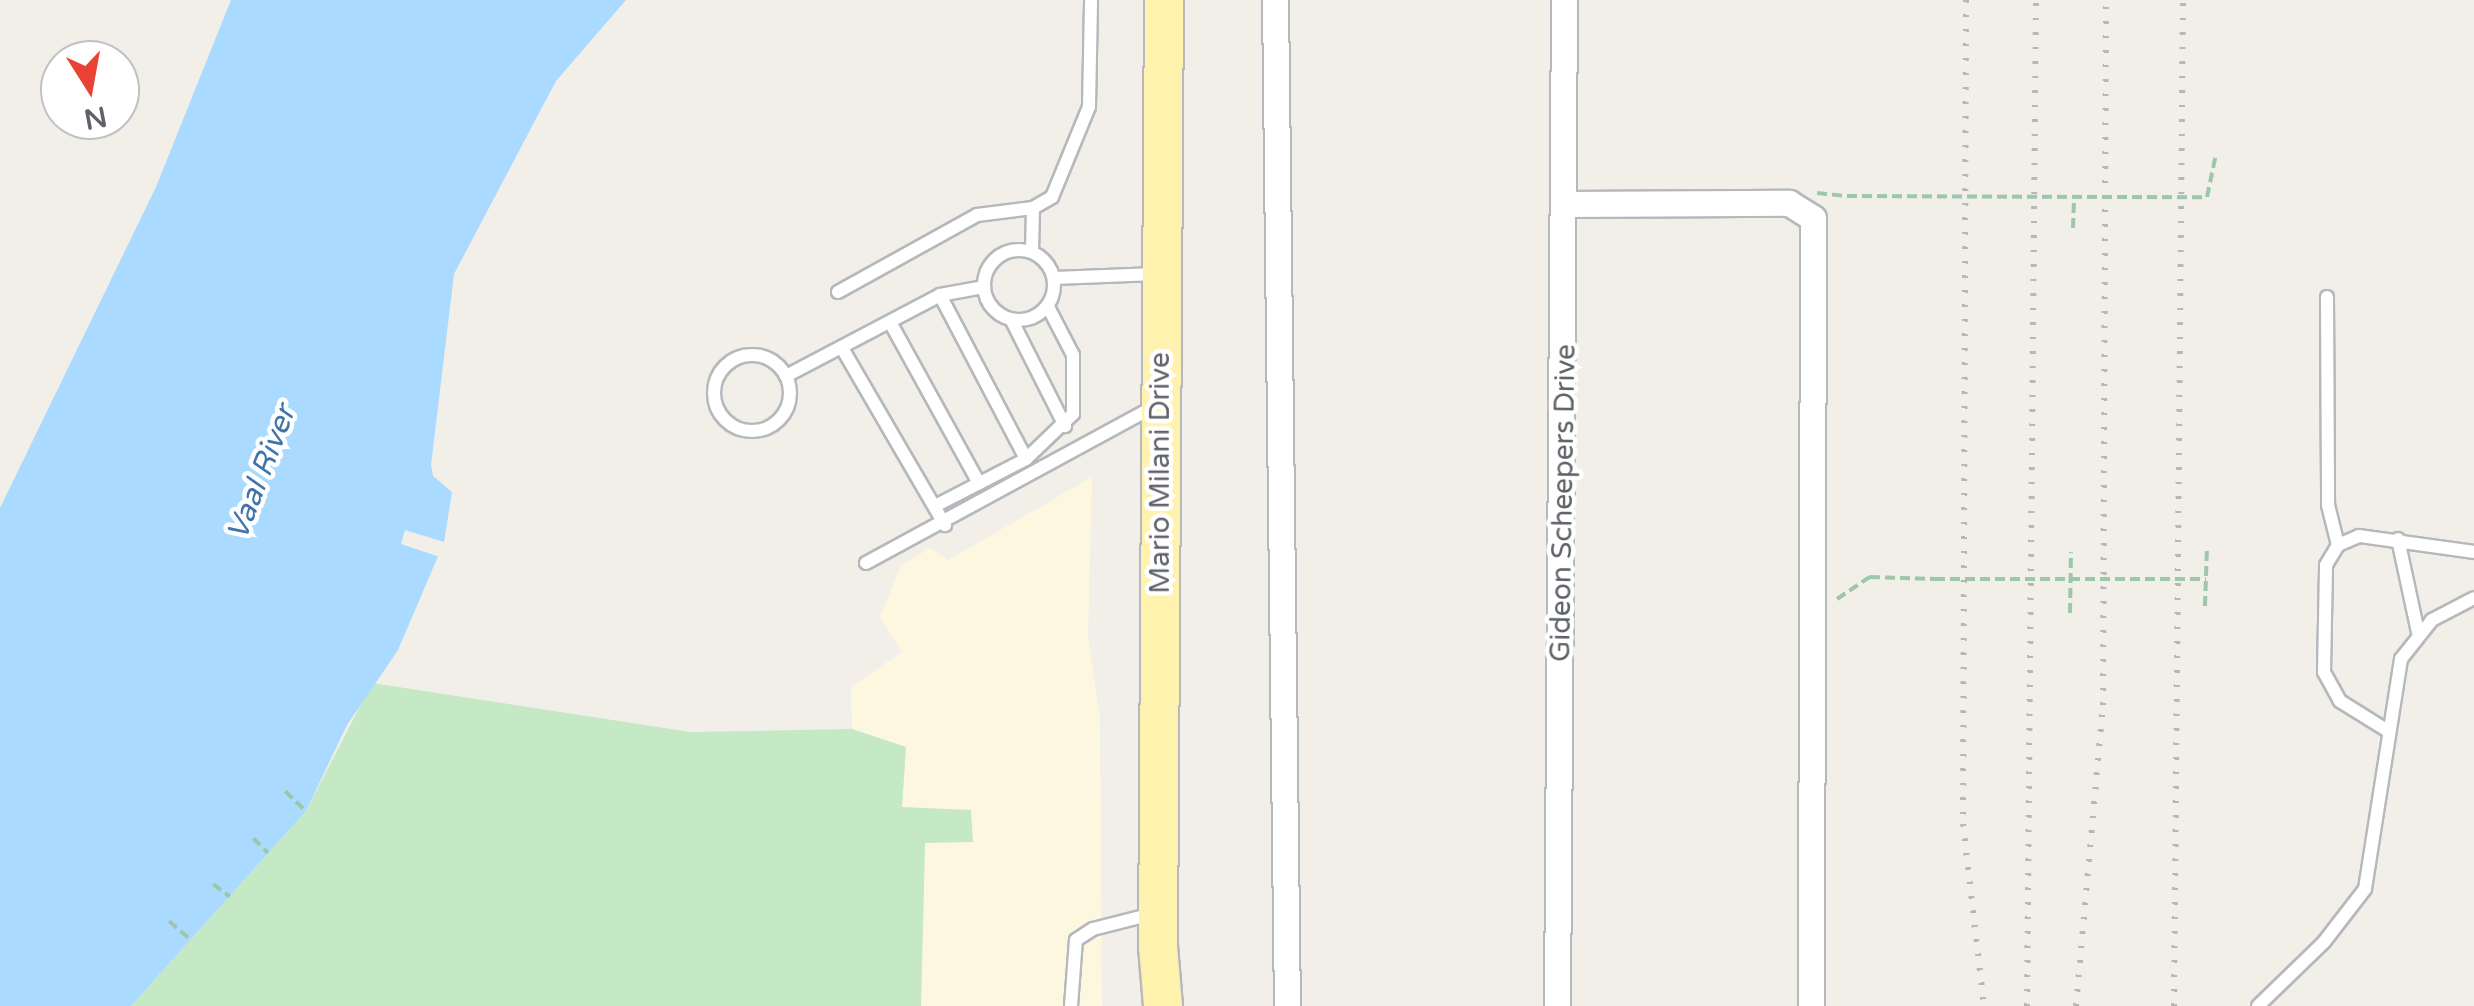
<!DOCTYPE html>
<style>
body{margin:0}
#map{position:relative;width:2474px;height:1006px;overflow:hidden;background:#f1efe8;font-family:"Varela Round",sans-serif}
div>[style]{position:absolute}
.commercial>*{inset:0;background:#fef7e0}
.green>*{inset:0;background:#c5e8c5}
.water>*{inset:0;background:#aadaff}
.pier>*{inset:0;background:#f1efe8}
.path>*{height:4px;margin-top:-2px;transform-origin:0;background:repeating-linear-gradient(90deg,#9cc7a9 0 10px,transparent 0 15px)}
.roads{filter:drop-shadow(2px 0 #b5b8bc) drop-shadow(-2px 0 #b5b8bc) drop-shadow(0 2px #b5b8bc) drop-shadow(0 -2px #b5b8bc)}
.lane>*{height:12px;margin:-6px;padding:0 6px;transform-origin:6px;border-radius:6px;background:#fff}
.lane>.ring{margin:-6px;padding:0;box-sizing:content-box;background:none;border:12px solid #fff;border-radius:50%}
.street>*{height:25px;margin:-12.5px;padding:0 12.5px;transform-origin:12.5px;border-radius:12.5px;background:#fff}
.primary>*{height:38px;margin:-19px;padding:0 19px;transform-origin:19px;border-radius:19px;background:#fff2af}
.rail>*{height:6px;margin-top:-3px;transform-origin:0;background:repeating-linear-gradient(90deg,#b6b7b8 0 2.5px,transparent 0 14.5px)}
.path-bridge>*{height:4px;margin-top:-2px;transform-origin:0;background:repeating-linear-gradient(90deg,#9cc7a9 0 10px,transparent 0 15px)}
span{translate:-50% -50%;white-space:nowrap;text-align:center;line-height:1.15;-webkit-text-stroke:9px #fff;paint-order:stroke}
.street-label{font-size:28px;color:#5f6368}
.water-label{font-size:30px;color:#4174aa;font-style:italic}
.north{position:absolute;left:40px;top:40px;width:100px;height:100px;box-sizing:border-box;background:#fff;border:2px solid #bfc1c3;border-radius:50%;rotate:169deg;font-size:28px;font-weight:700;line-height:40px;text-align:center;color:#5f6368}
.north::after{content:'';display:block;margin:auto;width:35px;height:45px;background:#ea4335;clip-path:polygon(50% 0,100% 100%,50% 72%,0 100%)}
</style>
<div id="map">
<div class="commercial">
<div style="clip-path:polygon(1092px 477px,1088px 637px,1100px 717px,1102px 1006px,921px 1006px,925px 843px,971px 811px,902px 807px,906px 747px,852px 729px,851px 687px,902px 652px,880px 617px,901px 566px,930px 548px,948px 560px)"></div>
</div>
<div class="green">
<div style="clip-path:polygon(372px 683px,690px 732px,852px 729px,906px 747px,902px 807px,971px 810px,973px 842px,925px 843px,921px 1006px,131px 1006px,306px 811px)"></div>
</div>
<div class="water">
<div style="clip-path:polygon(231px 0,626px 0,556px 81px,454px 274px,431px 465px,433px 476px,452px 492px,444px 542px,398px 650px,347px 725px,306px 811px,131px 1006px,0 1006px,0 508px,156px 187px)"></div>
</div>
<div class="pier">
<div style="clip-path:polygon(405px 530px,444px 542px,440px 557px,401px 544px)"></div>
</div>
<div class="path">
<div style="left:1817px;top:193px;width:30px;rotate:6deg"></div>
<div style="left:2207px;top:197px;width:44px;rotate:-78.2deg"></div>
<div style="left:2073px;top:228px;width:33px;rotate:-88deg"></div>
<div style="left:1837px;top:599px;width:40px;rotate:-34deg"></div>
<div style="left:1870px;top:577px;width:65px;rotate:1.8deg"></div>
<div style="left:2205px;top:606px;width:60px;rotate:-88.1deg"></div>
<div style="left:2070px;top:613px;width:61px;rotate:-89.1deg"></div>
<div style="left:285px;top:791px;width:29px;rotate:44deg"></div>
<div style="left:253px;top:838px;width:21px;rotate:45deg"></div>
<div style="left:213px;top:884px;width:21px;rotate:37deg"></div>
<div style="left:169px;top:921px;width:30px;rotate:41deg"></div>
</div>
<div class="roads">
<div class="lane">
<div class="ring" style="left:984px;top:250px;width:58px;height:58px"></div>
<div style="left:1032px;top:252px;width:44px;rotate:-88.7deg"></div>
<div style="left:1054px;top:278px;width:102px;rotate:-2.2deg"></div>
<div style="left:838px;top:292px;width:159px;rotate:-29deg"></div>
<div style="left:977px;top:215px;width:56px;rotate:-7.1deg"></div>
<div style="left:1033px;top:208px;width:22px;rotate:-30deg"></div>
<div style="left:1052px;top:197px;width:97px;rotate:-67.7deg"></div>
<div style="left:1089px;top:107px;width:107px;rotate:-88.9deg"></div>
<div style="left:940px;top:295px;width:185px;rotate:62.3deg"></div>
<div style="left:2327px;top:297px;width:208px;rotate:89.7deg"></div>
<div style="left:2328px;top:505px;width:41px;rotate:76deg"></div>
<div style="left:1011px;top:319px;width:120px;rotate:63.2deg"></div>
<div style="left:890px;top:322px;width:184px;rotate:61.1deg"></div>
<div style="left:842px;top:348px;width:205px;rotate:59.8deg"></div>
<div class="ring" style="left:714px;top:355px;width:64px;height:64px"></div>
<div style="left:786px;top:376px;width:174px;rotate:-27.7deg"></div>
<div style="left:940px;top:295px;width:45px;rotate:-10.3deg"></div>
<div style="left:935px;top:506px;width:102px;rotate:-27.3deg"></div>
<div style="left:1026px;top:459px;width:65px;rotate:-43.8deg"></div>
<div style="left:1073px;top:414px;width:59px;rotate:-90deg"></div>
<div style="left:1073px;top:355px;width:54px;rotate:-117.5deg"></div>
<div style="left:2398px;top:539px;width:95px;rotate:77.9deg"></div>
<div style="left:866px;top:563px;width:329px;rotate:-28.5deg"></div>
<div style="left:2388px;top:731px;width:57px;rotate:-148deg"></div>
<div style="left:2340px;top:701px;width:33px;rotate:-119deg"></div>
<div style="left:2324px;top:672px;width:107px;rotate:-88.9deg"></div>
<div style="left:2326px;top:565px;width:23px;rotate:-59deg"></div>
<div style="left:2338px;top:545px;width:23px;rotate:-23deg"></div>
<div style="left:2359px;top:536px;width:116px;rotate:7.9deg"></div>
<div style="left:1071px;top:1006px;width:66px;rotate:-85.7deg"></div>
<div style="left:1076px;top:940px;width:20px;rotate:-33deg"></div>
<div style="left:1093px;top:929px;width:65px;rotate:-14.3deg"></div>
<div style="left:2258px;top:1006px;width:92px;rotate:-44.1deg"></div>
<div style="left:2324px;top:942px;width:67px;rotate:-52.3deg"></div>
<div style="left:2365px;top:889px;width:233px;rotate:-81.1deg"></div>
<div style="left:2401px;top:659px;width:50px;rotate:-51.5deg"></div>
<div style="left:2432px;top:620px;width:47px;rotate:-27.6deg"></div>
</div>
<div class="street">
<div style="left:1275px;top:0;width:1006px;rotate:89.32deg"></div>
<div style="left:1567px;top:204px;width:222px;rotate:-0.3deg"></div>
<div style="left:1789px;top:203px;width:28px;rotate:32deg"></div>
<div style="left:1813px;top:218px;width:788px;rotate:90.15deg"></div>
<div style="left:1557px;top:1006px;width:1006px;rotate:-89.6deg"></div>
</div>
<div class="primary">
<div style="left:1163px;top:1006px;width:59px;rotate:-94.8deg"></div>
<div style="left:1158px;top:947px;width:947px;rotate:-89.64deg"></div>
</div>
</div>
<div class="rail">
<div style="left:1966px;top:0;width:824px;rotate:90.21deg"></div>
<div style="left:1963px;top:824px;width:183px;rotate:83.4deg"></div>
<div style="left:2027px;top:1006px;width:1006px;rotate:-89.49deg"></div>
<div style="left:2076px;top:1006px;width:302px;rotate:-84.9deg"></div>
<div style="left:2103px;top:705px;width:705px;rotate:-89.76deg"></div>
<div style="left:2174px;top:1006px;width:1006px;rotate:-89.49deg"></div>
</div>
<div class="path-bridge">
<div style="left:1847px;top:196px;width:360px;rotate:0.2deg"></div>
<div style="left:1935px;top:579px;width:271px"></div>
</div>
<div class="street-label">
<span style="left:1160px;top:473px;rotate:-90deg">Mario Milani Drive</span>
<span style="left:1563px;top:503px;rotate:-89deg">Gideon Scheepers Drive</span>
</div>
<div class="water-label">
<span style="left:262px;top:473px;rotate:-69deg">Vaal River</span>
</div>
<div class="north">N</div>
</div>
